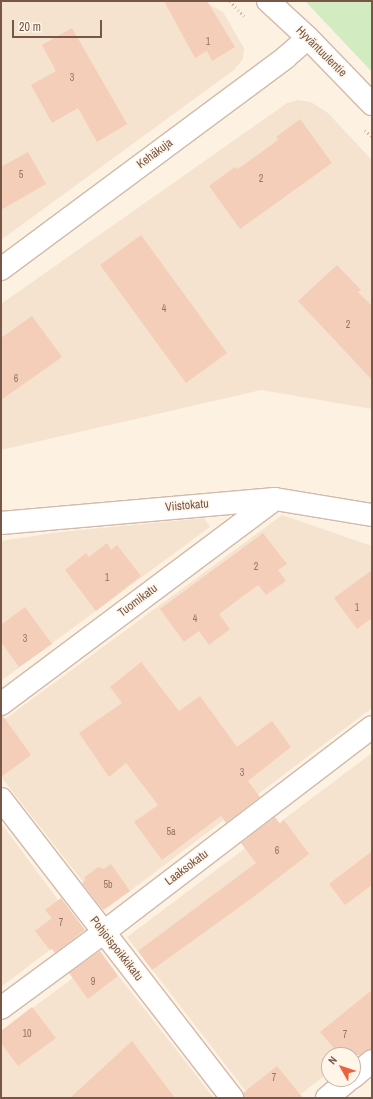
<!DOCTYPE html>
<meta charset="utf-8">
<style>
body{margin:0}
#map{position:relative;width:373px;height:1099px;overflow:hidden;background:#fdf2e2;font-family:"Archivo Narrow",sans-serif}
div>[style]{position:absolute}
.residential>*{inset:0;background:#f5e3d0}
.green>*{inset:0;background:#d3ebc0}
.building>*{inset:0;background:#f4ceb8}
.path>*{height:2.5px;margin-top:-1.25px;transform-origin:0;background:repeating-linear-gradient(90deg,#d9b19b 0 1px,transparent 0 4px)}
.roads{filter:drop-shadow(1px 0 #d1baab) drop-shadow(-1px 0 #d1baab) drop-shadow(0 1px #d1baab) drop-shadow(0 -1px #d1baab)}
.street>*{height:22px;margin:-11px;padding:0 11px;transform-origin:11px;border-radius:11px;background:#fff}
.secondary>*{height:22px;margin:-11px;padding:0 11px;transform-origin:11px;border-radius:11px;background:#fff}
span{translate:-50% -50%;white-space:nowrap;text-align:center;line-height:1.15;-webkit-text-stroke:3px #fff6e9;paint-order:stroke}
.number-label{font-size:10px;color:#967463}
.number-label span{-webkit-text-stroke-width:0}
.street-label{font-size:12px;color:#765647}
.frame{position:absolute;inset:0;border:2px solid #765647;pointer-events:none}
.north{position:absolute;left:321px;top:1047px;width:40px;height:40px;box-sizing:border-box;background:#fff6e9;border:1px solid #c8b6a8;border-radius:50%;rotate:309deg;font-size:11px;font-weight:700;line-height:16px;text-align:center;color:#765647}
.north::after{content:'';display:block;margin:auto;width:14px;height:18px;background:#ed6141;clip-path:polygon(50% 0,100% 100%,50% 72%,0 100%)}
.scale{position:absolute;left:12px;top:20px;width:90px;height:18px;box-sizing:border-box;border:2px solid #765647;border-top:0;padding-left:5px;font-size:12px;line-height:14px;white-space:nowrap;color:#765647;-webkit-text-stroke:3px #fff6e9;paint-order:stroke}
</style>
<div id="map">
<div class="residential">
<div style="clip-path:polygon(1px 1px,204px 1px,223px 12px,244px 48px,243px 59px,234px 70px,1px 240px)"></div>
<div style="clip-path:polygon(298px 100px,311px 102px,328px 113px,372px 160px,372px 409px,261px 390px,1px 450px,1px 304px,287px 103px)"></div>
<div style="clip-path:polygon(282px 515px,372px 546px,372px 708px,105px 910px,1px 777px,1px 722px)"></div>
<div style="clip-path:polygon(204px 518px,210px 527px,1px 681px,1px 541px,60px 532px)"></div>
<div style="clip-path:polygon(372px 753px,372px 1038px,350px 1055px,329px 1055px,329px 1072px,296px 1098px,251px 1098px,127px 937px)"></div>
<div style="clip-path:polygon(1px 823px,79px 928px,1px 987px)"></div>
<div style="clip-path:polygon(103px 956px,214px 1098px,1px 1098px,1px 1031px)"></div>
</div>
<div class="green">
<div style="clip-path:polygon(305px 1px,372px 1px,372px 72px)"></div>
</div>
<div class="building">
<div style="clip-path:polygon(164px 1px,207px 1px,235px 47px,212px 61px,207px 51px,195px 58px)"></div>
<div style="clip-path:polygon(72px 28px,127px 124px,97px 142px,78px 108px,52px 123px,31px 85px,56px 71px,42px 45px)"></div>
<div style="clip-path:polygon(300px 119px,332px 163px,240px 229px,209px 186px,235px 167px,238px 169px,278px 140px,276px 137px)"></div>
<div style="clip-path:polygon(28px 152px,46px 184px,1px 210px,1px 167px)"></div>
<div style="clip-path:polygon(141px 235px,227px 353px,186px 383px,100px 265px)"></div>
<div style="clip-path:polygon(337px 265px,361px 290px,358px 292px,372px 306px,372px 380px,298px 301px)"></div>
<div style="clip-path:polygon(32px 316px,62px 357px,1px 400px,1px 338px)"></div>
<div style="clip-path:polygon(263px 533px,287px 564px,278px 570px,286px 581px,266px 595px,258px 585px,219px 614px,230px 629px,209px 645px,199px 631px,184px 642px,160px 609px)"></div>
<div style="clip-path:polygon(107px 543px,111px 550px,117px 545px,141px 576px,96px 611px,65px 570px,86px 553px,89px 557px)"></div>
<div style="clip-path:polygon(372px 570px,372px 618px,357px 629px,334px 598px)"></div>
<div style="clip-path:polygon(25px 607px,52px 644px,19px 667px,1px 642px,1px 625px)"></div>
<div style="clip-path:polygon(141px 662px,179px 711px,200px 696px,237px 747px,272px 721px,291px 747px,248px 781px,260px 797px,226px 823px,221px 816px,162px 860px,134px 822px,158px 805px,126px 763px,109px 777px,79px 733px,122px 703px,110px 687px)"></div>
<div style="clip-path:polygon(1px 716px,3px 716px,31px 755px,1px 777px)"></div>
<div style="clip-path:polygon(275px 817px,280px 824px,284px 820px,309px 854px,252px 898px,152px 970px,138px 951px,256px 863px,241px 843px)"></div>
<div style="clip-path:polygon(372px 851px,372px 885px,345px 905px,329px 884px)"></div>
<div style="clip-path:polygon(111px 864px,130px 891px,103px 910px,82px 883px,86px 880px,84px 878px,98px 867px,104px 869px)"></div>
<div style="clip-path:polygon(61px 898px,85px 930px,55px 953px,52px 949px,50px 950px,35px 931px,52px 918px,45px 910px)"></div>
<div style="clip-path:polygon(100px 951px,118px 976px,88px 999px,69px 973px)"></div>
<div style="clip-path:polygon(372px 990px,372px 1049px,360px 1055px,340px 1055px,320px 1032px)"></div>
<div style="clip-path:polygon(32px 1007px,56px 1038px,18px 1066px,1px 1043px,1px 1031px)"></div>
<div style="clip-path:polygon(132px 1041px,175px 1098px,70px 1098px)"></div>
<div style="clip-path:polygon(277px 1066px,303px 1098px,244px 1098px,243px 1093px)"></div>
</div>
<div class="path">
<div style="left:230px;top:1px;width:21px;rotate:47deg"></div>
<div style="left:365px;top:130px;width:10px;rotate:45deg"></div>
</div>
<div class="roads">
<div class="street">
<div style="left:1px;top:269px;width:355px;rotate:-36.6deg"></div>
<div style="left:286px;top:57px;width:29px;rotate:-41deg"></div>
<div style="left:1px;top:523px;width:275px;rotate:-5deg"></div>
<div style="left:275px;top:499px;width:98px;rotate:9.4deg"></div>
<div style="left:1px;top:704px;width:342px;rotate:-36.8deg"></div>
<div style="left:1px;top:799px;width:378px;rotate:52.3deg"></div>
<div style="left:1px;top:1008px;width:128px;rotate:-36.4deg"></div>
<div style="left:104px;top:932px;width:337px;rotate:-37.4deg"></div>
<div style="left:353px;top:1077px;width:25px;rotate:-40deg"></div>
<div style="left:327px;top:1098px;width:30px;rotate:-40deg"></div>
</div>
<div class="secondary">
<div style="left:268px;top:1px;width:54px;rotate:42.8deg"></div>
<div style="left:308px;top:38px;width:92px;rotate:45.9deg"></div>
</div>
</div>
<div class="number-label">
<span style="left:208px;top:42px">1</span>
<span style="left:72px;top:78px">3</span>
<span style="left:21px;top:175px">5</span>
<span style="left:261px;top:179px">2</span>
<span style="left:164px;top:309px">4</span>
<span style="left:348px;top:325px">2</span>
<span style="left:16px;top:379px">6</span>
<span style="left:256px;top:567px">2</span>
<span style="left:107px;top:578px">1</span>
<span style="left:357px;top:608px">1</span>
<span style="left:195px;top:619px">4</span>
<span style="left:25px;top:639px">3</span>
<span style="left:242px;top:773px">3</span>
<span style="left:171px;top:832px">5a</span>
<span style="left:277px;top:851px">6</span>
<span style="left:108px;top:885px">5b</span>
<span style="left:61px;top:923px">7</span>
<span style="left:93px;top:982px">9</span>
<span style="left:27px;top:1034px">10</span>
<span style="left:345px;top:1035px">7</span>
<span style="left:274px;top:1078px">7</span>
</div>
<div class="street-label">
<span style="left:321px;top:52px;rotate:45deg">Hyväntuulentie</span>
<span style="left:155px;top:154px;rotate:-37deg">Kehäkuja</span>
<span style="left:187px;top:506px;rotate:-5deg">Viistokatu</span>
<span style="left:138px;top:601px;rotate:-37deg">Tuomikatu</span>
<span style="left:187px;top:868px;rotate:-37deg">Laaksokatu</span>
<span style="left:116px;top:949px;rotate:52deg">Pohjoispoikkikatu</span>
</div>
<div class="frame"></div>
<div class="north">N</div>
<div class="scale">20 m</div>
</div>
